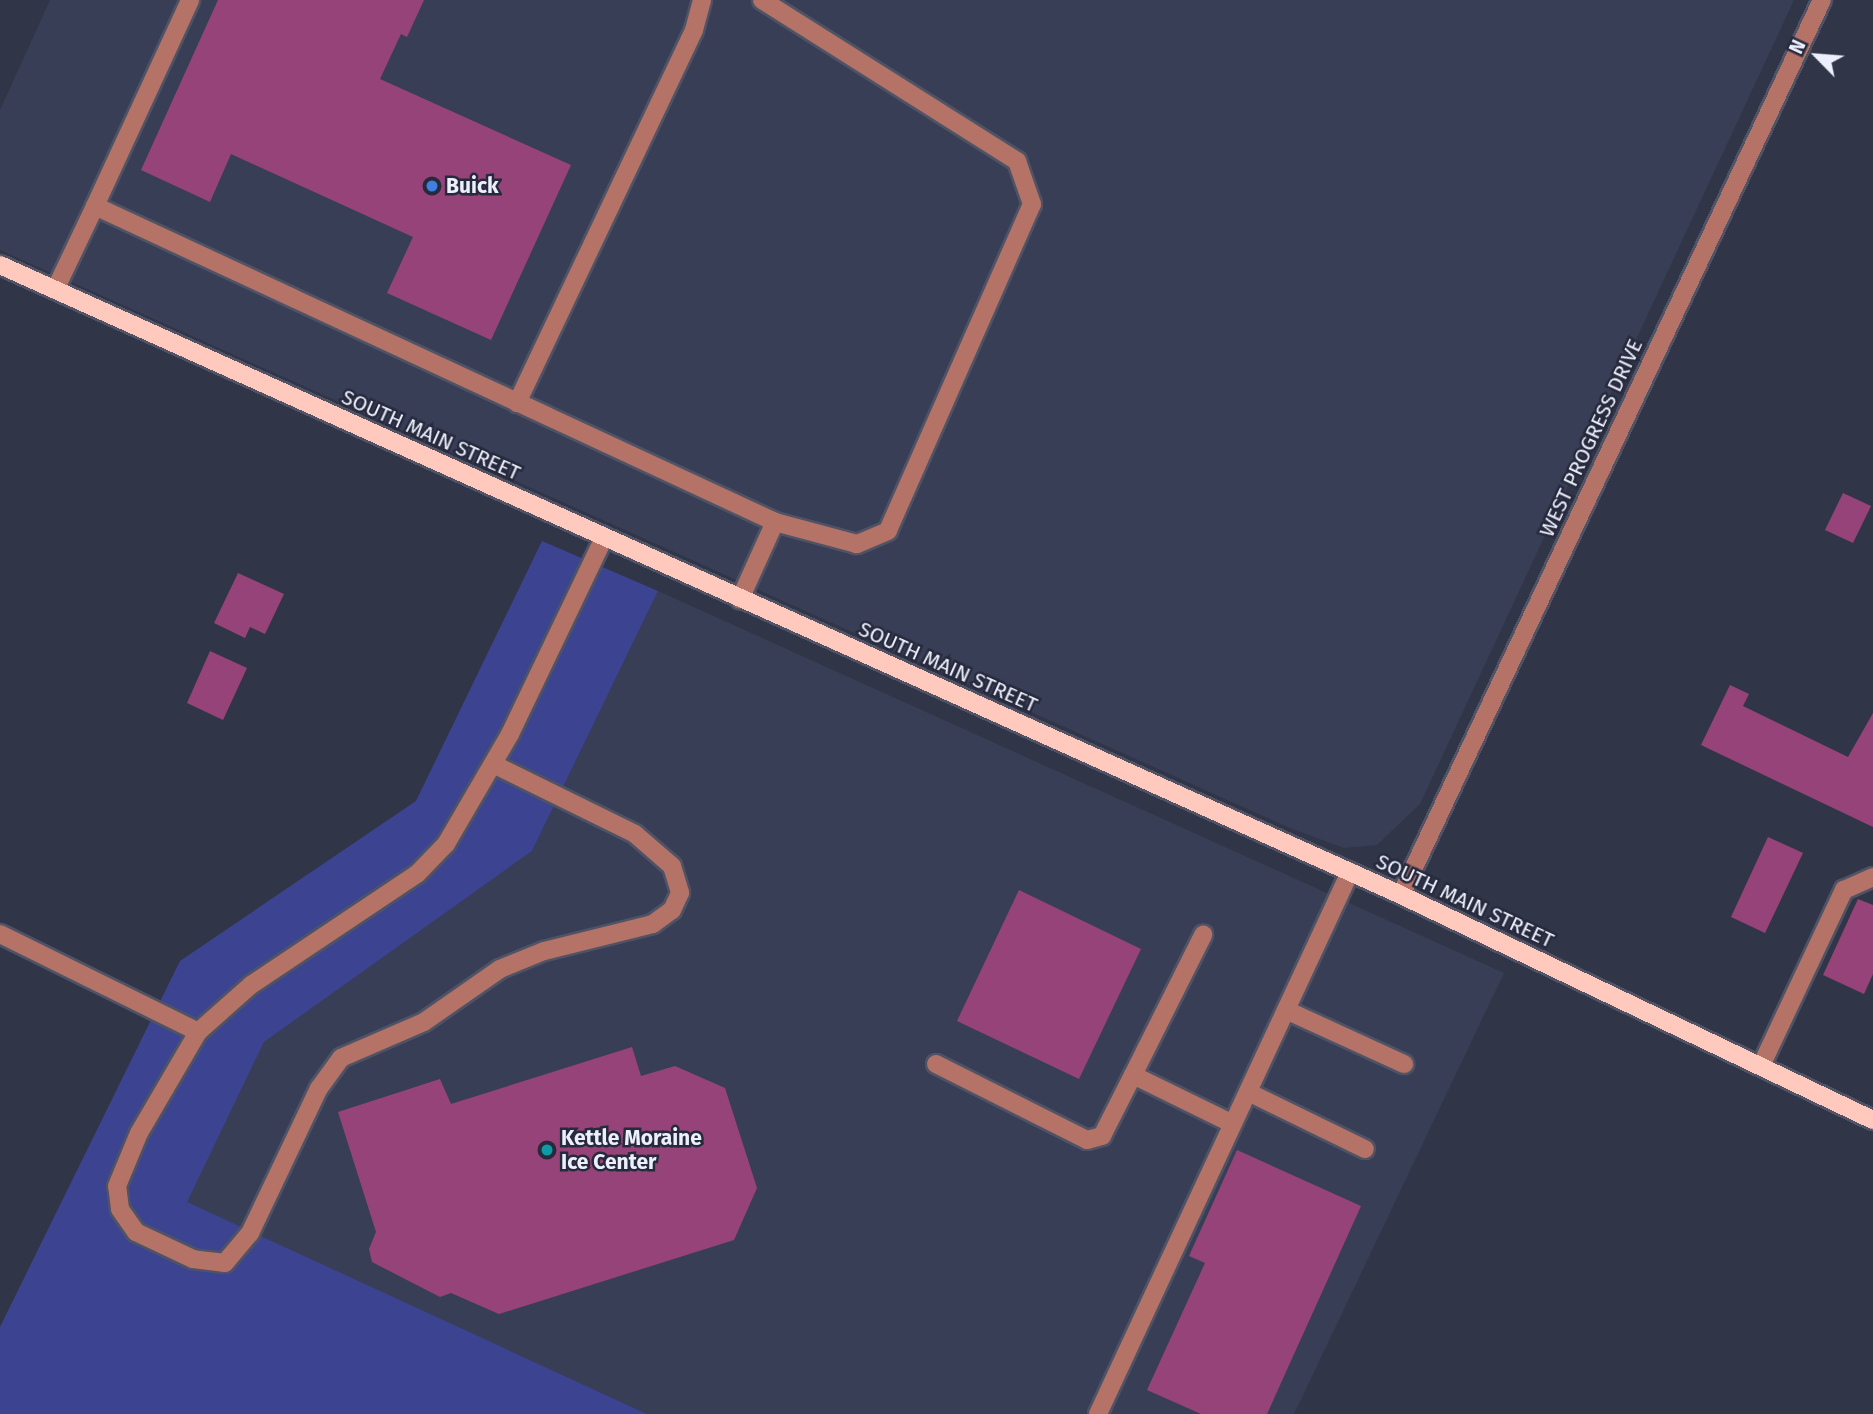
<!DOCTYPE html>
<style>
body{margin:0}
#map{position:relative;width:1873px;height:1414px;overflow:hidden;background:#313548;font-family:"Fira Sans",sans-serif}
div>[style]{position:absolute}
.built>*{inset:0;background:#393e57}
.green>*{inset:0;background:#3c4492}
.building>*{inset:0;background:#964379}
.roads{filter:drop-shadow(2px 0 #4f5365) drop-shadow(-2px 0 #4f5365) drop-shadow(0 2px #4f5365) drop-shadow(0 -2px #4f5365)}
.minor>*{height:18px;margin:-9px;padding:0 9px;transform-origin:9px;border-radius:9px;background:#b47366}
.major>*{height:18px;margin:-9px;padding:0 9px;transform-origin:9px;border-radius:9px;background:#ffc9bd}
.dots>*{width:19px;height:19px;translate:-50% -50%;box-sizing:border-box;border:4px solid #272a3d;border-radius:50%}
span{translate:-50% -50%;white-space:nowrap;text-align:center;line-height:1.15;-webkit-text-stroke:5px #272a3d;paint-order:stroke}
.poi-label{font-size:21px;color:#edf0fc;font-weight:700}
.left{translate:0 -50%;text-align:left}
.street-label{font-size:21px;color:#edf0fc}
.north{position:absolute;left:1782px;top:21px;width:70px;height:70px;-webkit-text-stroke:5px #272a3d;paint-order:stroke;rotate:295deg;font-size:19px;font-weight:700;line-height:28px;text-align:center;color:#edf0fc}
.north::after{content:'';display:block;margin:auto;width:24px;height:32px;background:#edf0fc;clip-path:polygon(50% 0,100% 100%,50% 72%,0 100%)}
</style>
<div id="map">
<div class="built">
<div style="clip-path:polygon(50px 0,1794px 0,1420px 804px,1377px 845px,1344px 848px,1290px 828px,0 250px,0 110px)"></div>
<div style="clip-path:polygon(658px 591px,1504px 973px,1294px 1414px,647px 1414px,186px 1202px,264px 1042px,532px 851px)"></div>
</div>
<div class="green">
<div style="clip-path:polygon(542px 541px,658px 591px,532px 851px,264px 1042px,187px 1202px,647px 1414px,0 1414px,0 1327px,180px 961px,416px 801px)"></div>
</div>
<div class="building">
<div style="clip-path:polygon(218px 0,424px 0,407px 37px,401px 34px,380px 79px,571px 165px,491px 340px,387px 293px,413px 237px,231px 154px,210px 202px,141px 170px)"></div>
<div style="clip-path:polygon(1843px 493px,1871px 506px,1853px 543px,1825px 530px)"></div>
<div style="clip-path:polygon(238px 573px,284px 594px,265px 634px,250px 627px,245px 638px,214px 623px)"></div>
<div style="clip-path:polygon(210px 651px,247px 668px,223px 720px,187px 703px)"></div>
<div style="clip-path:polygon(1730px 685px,1749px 694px,1743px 706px,1848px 757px,1873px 713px,1873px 827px,1701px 745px)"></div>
<div style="clip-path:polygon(1768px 837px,1803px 853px,1765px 933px,1731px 917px)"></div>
<div style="clip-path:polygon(1019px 890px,1141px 949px,1079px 1079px,957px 1021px)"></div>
<div style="clip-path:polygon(1858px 899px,1873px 905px,1873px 974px,1864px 994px,1823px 975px)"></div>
<div style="clip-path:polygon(632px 1047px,641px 1076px,675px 1066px,725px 1088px,757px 1188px,734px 1240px,499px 1314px,451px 1293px,440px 1297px,372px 1262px,369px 1249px,376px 1232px,338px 1112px,440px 1079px,451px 1104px)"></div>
<div style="clip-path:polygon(1237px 1150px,1361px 1206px,1267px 1414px,1201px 1414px,1147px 1390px,1205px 1263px,1189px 1256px)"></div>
</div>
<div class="roads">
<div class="minor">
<div style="left:762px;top:0;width:302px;rotate:32.3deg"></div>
<div style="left:1017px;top:161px;width:46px;rotate:70.8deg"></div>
<div style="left:1032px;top:204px;width:357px;rotate:113.8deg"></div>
<div style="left:888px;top:531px;width:34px;rotate:157deg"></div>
<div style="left:857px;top:544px;width:85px;rotate:-165deg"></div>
<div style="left:95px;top:206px;width:227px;rotate:-65.2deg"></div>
<div style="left:55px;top:290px;width:93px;rotate:-64.5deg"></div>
<div style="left:95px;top:206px;width:750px;rotate:24.92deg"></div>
<div style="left:775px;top:522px;width:85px;rotate:114.4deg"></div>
<div style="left:517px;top:403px;width:413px;rotate:-64.6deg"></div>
<div style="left:694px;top:30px;width:31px;rotate:-75deg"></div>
<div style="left:493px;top:764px;width:158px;rotate:26.2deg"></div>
<div style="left:635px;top:834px;width:49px;rotate:40.9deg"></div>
<div style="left:672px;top:866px;width:28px;rotate:73deg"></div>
<div style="left:680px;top:893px;width:19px;rotate:115deg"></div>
<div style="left:672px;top:910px;width:24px;rotate:144deg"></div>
<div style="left:653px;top:924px;width:112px;rotate:166.1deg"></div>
<div style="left:544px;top:951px;width:48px;rotate:157.8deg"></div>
<div style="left:500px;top:969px;width:93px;rotate:145.1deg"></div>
<div style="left:424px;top:1022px;width:90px;rotate:156.6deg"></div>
<div style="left:341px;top:1058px;width:37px;rotate:126deg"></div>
<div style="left:319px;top:1088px;width:161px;rotate:115.4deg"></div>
<div style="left:250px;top:1233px;width:39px;rotate:130deg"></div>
<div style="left:225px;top:1263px;width:32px;rotate:-173deg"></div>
<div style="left:193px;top:1259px;width:63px;rotate:-154.7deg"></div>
<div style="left:136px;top:1232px;width:28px;rotate:-125deg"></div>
<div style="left:120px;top:1209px;width:23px;rotate:-97deg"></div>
<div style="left:117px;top:1186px;width:57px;rotate:-67.5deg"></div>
<div style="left:139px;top:1133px;width:117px;rotate:-59.7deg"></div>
<div style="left:198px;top:1032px;width:71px;rotate:-41.6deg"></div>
<div style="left:251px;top:985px;width:200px;rotate:-33.8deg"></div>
<div style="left:417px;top:874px;width:42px;rotate:-46deg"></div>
<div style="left:446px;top:844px;width:127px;rotate:-59.8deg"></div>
<div style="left:510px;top:734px;width:217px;rotate:-64.4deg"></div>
<div style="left:1401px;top:895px;width:989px;rotate:-64.81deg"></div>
<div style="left:0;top:934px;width:221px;rotate:26.3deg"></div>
<div style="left:1286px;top:1010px;width:130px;rotate:24.6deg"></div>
<div style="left:936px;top:1064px;width:169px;rotate:26.7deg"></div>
<div style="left:1087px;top:1140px;width:16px;rotate:-15deg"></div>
<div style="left:1102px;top:1136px;width:68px;rotate:-63.1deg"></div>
<div style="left:1133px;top:1075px;width:111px;rotate:26.1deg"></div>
<div style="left:1761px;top:1066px;width:195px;rotate:-64.8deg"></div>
<div style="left:1844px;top:890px;width:32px;rotate:-24deg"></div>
<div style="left:1133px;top:1075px;width:157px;rotate:-63.4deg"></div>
<div style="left:1248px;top:1092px;width:130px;rotate:26deg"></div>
<div style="left:1098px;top:1414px;width:598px;rotate:-65.06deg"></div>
</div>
<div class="major">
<div style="left:0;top:265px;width:1536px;rotate:24.21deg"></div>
<div style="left:1401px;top:895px;width:523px;rotate:25.49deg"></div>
</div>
</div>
<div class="dots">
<div style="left:432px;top:186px;background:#3f7fe0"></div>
<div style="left:547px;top:1150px;background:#0f9aa8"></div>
</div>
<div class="poi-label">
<span class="left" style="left:446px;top:186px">Buick</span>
<span class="left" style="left:561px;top:1150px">Kettle Moraine<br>Ice Center</span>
</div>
<div class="street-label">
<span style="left:431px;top:435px;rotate:24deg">SOUTH MAIN STREET</span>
<span style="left:1591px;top:438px;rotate:-65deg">WEST PROGRESS DRIVE</span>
<span style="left:948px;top:667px;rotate:24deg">SOUTH MAIN STREET</span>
<span style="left:1465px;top:901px;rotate:25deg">SOUTH MAIN STREET</span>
</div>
<div class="north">N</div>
</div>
